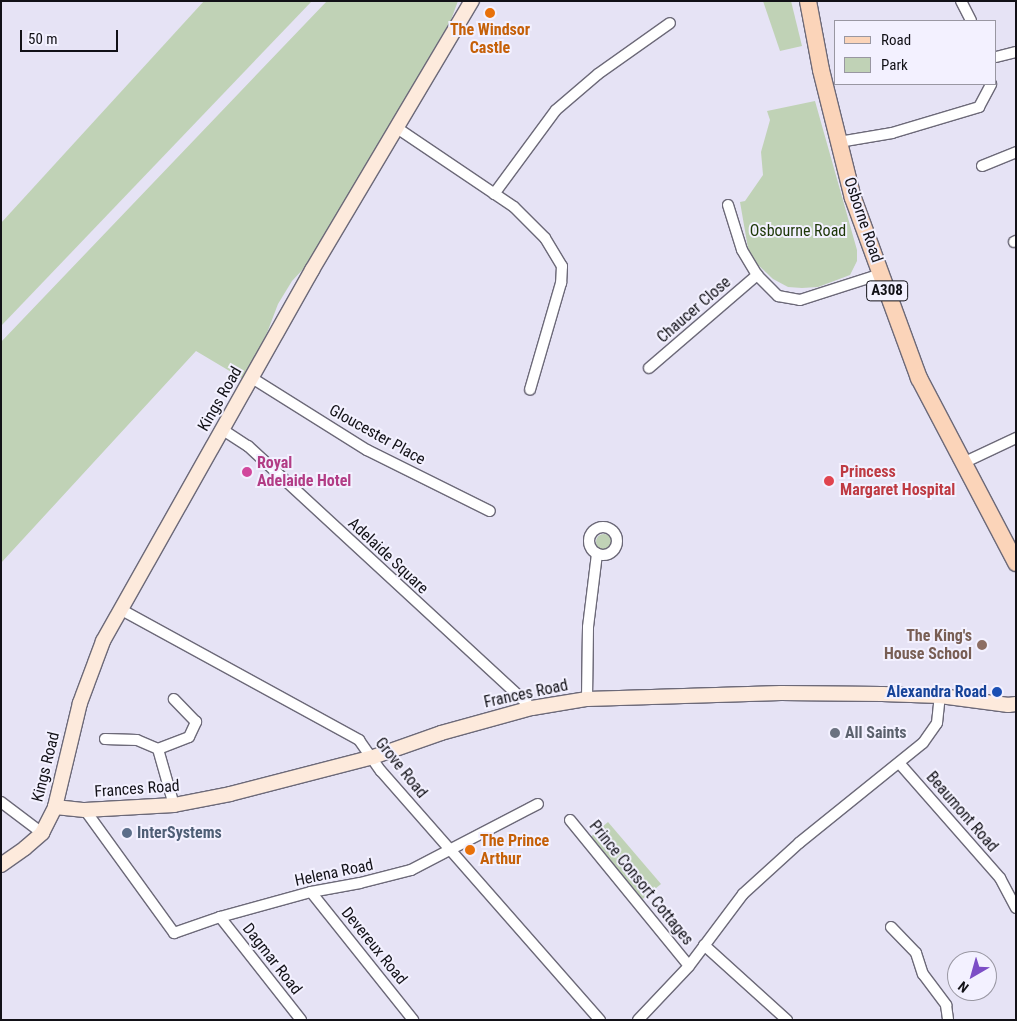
<!DOCTYPE html>
<style>
body{margin:0}
#map{position:relative;width:1017px;height:1021px;overflow:hidden;background:#e6e3f5;font-family:"Roboto Condensed",sans-serif}
div>[style]{position:absolute}
.green>*{inset:0;background:#c0d2b6}
.round{border-radius:50%}
.roads{filter:drop-shadow(1px 0 #6c6978) drop-shadow(-1px 0 #6c6978) drop-shadow(0 1px #6c6978) drop-shadow(0 -1px #6c6978)}
.street>*{height:10px;margin:-5px;padding:0 5px;transform-origin:5px;border-radius:5px;background:#fff}
.street>.ring{margin:-5px;padding:0;box-sizing:content-box;background:none;border:10px solid #fff;border-radius:50%}
.secondary>*{height:14px;margin:-7px;padding:0 7px;transform-origin:7px;border-radius:7px;background:#fdeadc}
.primary>*{height:16px;margin:-8px;padding:0 8px;transform-origin:8px;border-radius:8px;background:#fbd4b9}
.dots>*{width:14px;height:14px;translate:-50% -50%;box-sizing:border-box;border:2px solid #f3f1ff;border-radius:50%}
span{translate:-50% -50%;white-space:nowrap;text-align:center;line-height:1.15;-webkit-text-stroke:4px #f3f1ff;paint-order:stroke}
.shield-label span{padding:1px 4px;background:#f3f1ff;border:1px solid;border-radius:4px;-webkit-text-stroke-width:0}
.shield-label{font-size:15px;color:#121117;font-weight:700}
.food-label{font-size:16px;color:#c56008;font-weight:700}
.left{translate:0 -50%;text-align:left}
.street-label{font-size:16px;color:#121117}
.park-label{font-size:16px;color:#1d3707}
.hotel-label{font-size:16px;color:#b23c85;font-weight:700}
.health-label{font-size:16px;color:#be3a42;font-weight:700}
.education-label{font-size:16px;color:#785e54;font-weight:700}
.right{translate:-100% -50%;text-align:right}
.transit-label{font-size:16px;color:#164399;font-weight:700}
.worship-label{font-size:16px;color:#5b616d;font-weight:700}
.service-label{font-size:16px;color:#4e5e75;font-weight:700}
.frame{position:absolute;inset:0;border:2px solid #121117;pointer-events:none}
.legend{position:absolute;left:834px;top:20px;width:162px;height:65px;box-sizing:border-box;background:#f3f1ff;border:1px solid #9997a2;margin:0;padding:6px 9px;list-style:none;font-size:15px;color:#121117}
.legend li{display:flex;align-items:center;gap:10px;height:25px}
.legend b{width:25px;border:1px solid #9997a2}
.north{position:absolute;left:947px;top:951px;width:50px;height:50px;box-sizing:border-box;background:#f3f1ff;border:1px solid #9997a2;border-radius:50%;rotate:218deg;font-size:14px;font-weight:700;line-height:20px;text-align:center;color:#121117}
.north::after{content:'';display:block;margin:auto;width:18px;height:22px;background:#7c4ec6;clip-path:polygon(50% 0,100% 100%,50% 72%,0 100%)}
.scale{position:absolute;left:20px;top:30px;width:98px;height:22px;box-sizing:border-box;border:2px solid #121117;border-top:0;padding-left:6px;font-size:15px;line-height:18px;white-space:nowrap;color:#121117;-webkit-text-stroke:4px #f3f1ff;paint-order:stroke}
</style>
<div id="map">
<div class="green">
<div style="clip-path:polygon(204px 1px,312px 1px,1px 326px,1px 223px)"></div>
<div style="clip-path:polygon(327px 1px,458px 1px,451px 20px,306px 266px,292px 281px,278px 304px,267px 333px,243px 379px,196px 351px,1px 563px,1px 342px)"></div>
<div style="clip-path:polygon(763px 1px,791px 1px,802px 46px,780px 51px)"></div>
<div style="clip-path:polygon(815px 101px,857px 250px,857px 261px,850px 275px,818px 287px,802px 288px,788px 287px,773px 279px,755px 262px,749px 254px,740px 202px,745px 201px,763px 175px,761px 152px,770px 120px,767px 111px)"></div>
<div class="round" style="left:596px;top:534px;width:16px;height:16px"></div>
<div style="clip-path:polygon(608px 822px,661px 884px,639px 902px,586px 841px)"></div>
</div>
<div class="roads">
<div class="street">
<div style="left:961px;top:1px;width:22px;rotate:63deg"></div>
<div style="left:996px;top:57px;width:21px;rotate:-14deg"></div>
<div style="left:397px;top:128px;width:141px;rotate:34deg"></div>
<div style="left:514px;top:207px;width:44px;rotate:45deg"></div>
<div style="left:545px;top:238px;width:33px;rotate:59deg"></div>
<div style="left:562px;top:266px;width:17px;rotate:93deg"></div>
<div style="left:561px;top:283px;width:111px;rotate:106.2deg"></div>
<div style="left:839px;top:142px;width:54px;rotate:-9.6deg"></div>
<div style="left:892px;top:133px;width:91px;rotate:-16.6deg"></div>
<div style="left:979px;top:107px;width:26px;rotate:-62deg"></div>
<div style="left:982px;top:166px;width:37px;rotate:-22deg"></div>
<div style="left:494px;top:194px;width:104px;rotate:-53.6deg"></div>
<div style="left:556px;top:110px;width:55px;rotate:-40.6deg"></div>
<div style="left:598px;top:74px;width:88px;rotate:-35.3deg"></div>
<div style="left:728px;top:205px;width:47px;rotate:72.7deg"></div>
<div style="left:742px;top:250px;width:29px;rotate:59deg"></div>
<div style="left:757px;top:275px;width:30px;rotate:45deg"></div>
<div style="left:778px;top:296px;width:22px;rotate:10deg"></div>
<div style="left:800px;top:300px;width:85px;rotate:-17.8deg"></div>
<div style="left:1014px;top:242px;width:2px;rotate:-27deg"></div>
<div style="left:649px;top:368px;width:143px;rotate:-40.7deg"></div>
<div style="left:252px;top:378px;width:136px;rotate:32.1deg"></div>
<div style="left:367px;top:450px;width:137px;rotate:26.4deg"></div>
<div style="left:223px;top:430px;width:30px;rotate:33deg"></div>
<div style="left:248px;top:446px;width:386px;rotate:42.7deg"></div>
<div style="left:963px;top:463px;width:59px;rotate:-25.3deg"></div>
<div class="ring" style="left:589px;top:527px;width:18px;height:18px"></div>
<div style="left:120px;top:609px;width:273px;rotate:28.7deg"></div>
<div style="left:359px;top:740px;width:38px;rotate:55deg"></div>
<div style="left:381px;top:771px;width:332px;rotate:48.7deg"></div>
<div style="left:587px;top:699px;width:72px;rotate:-89.2deg"></div>
<div style="left:588px;top:627px;width:74px;rotate:-83deg"></div>
<div style="left:105px;top:739px;width:32px;rotate:2deg"></div>
<div style="left:137px;top:740px;width:23px;rotate:23deg"></div>
<div style="left:158px;top:749px;width:33px;rotate:-21deg"></div>
<div style="left:189px;top:737px;width:17px;rotate:-65deg"></div>
<div style="left:196px;top:722px;width:32px;rotate:-134deg"></div>
<div style="left:158px;top:749px;width:58px;rotate:74.1deg"></div>
<div style="left:900px;top:764px;width:152px;rotate:48.7deg"></div>
<div style="left:1000px;top:878px;width:34px;rotate:62deg"></div>
<div style="left:1px;top:802px;width:51px;rotate:37.1deg"></div>
<div style="left:85px;top:810px;width:152px;rotate:54.1deg"></div>
<div style="left:174px;top:933px;width:49px;rotate:-19.2deg"></div>
<div style="left:220px;top:917px;width:94px;rotate:-15.4deg"></div>
<div style="left:311px;top:892px;width:50px;rotate:-10.4deg"></div>
<div style="left:360px;top:883px;width:53px;rotate:-14.3deg"></div>
<div style="left:411px;top:870px;width:143px;rotate:-27.5deg"></div>
<div style="left:570px;top:820px;width:188px;rotate:50.8deg"></div>
<div style="left:311px;top:892px;width:164px;rotate:51.4deg"></div>
<div style="left:220px;top:917px;width:131px;rotate:51.8deg"></div>
<div style="left:891px;top:927px;width:36px;rotate:46deg"></div>
<div style="left:916px;top:953px;width:22px;rotate:72deg"></div>
<div style="left:923px;top:974px;width:39px;rotate:53deg"></div>
<div style="left:946px;top:1005px;width:15px;rotate:82deg"></div>
<div style="left:704px;top:945px;width:112px;rotate:42.1deg"></div>
<div style="left:638px;top:1020px;width:74px;rotate:-46.6deg"></div>
<div style="left:689px;top:966px;width:90px;rotate:-53.1deg"></div>
<div style="left:743px;top:894px;width:76px;rotate:-42.3deg"></div>
<div style="left:799px;top:843px;width:159px;rotate:-38.9deg"></div>
<div style="left:923px;top:743px;width:24px;rotate:-55deg"></div>
<div style="left:937px;top:723px;width:27px;rotate:-84deg"></div>
</div>
<div class="secondary">
<div style="left:55px;top:807px;width:30px;rotate:6deg"></div>
<div style="left:85px;top:810px;width:89px;rotate:-3.2deg"></div>
<div style="left:174px;top:805px;width:57px;rotate:-11.1deg"></div>
<div style="left:230px;top:794px;width:148px;rotate:-14.5deg"></div>
<div style="left:373px;top:757px;width:72px;rotate:-19.4deg"></div>
<div style="left:441px;top:733px;width:94px;rotate:-15.4deg"></div>
<div style="left:532px;top:708px;width:56px;rotate:-9.3deg"></div>
<div style="left:587px;top:699px;width:194px;rotate:-1.8deg"></div>
<div style="left:781px;top:693px;width:101px;rotate:0.6deg"></div>
<div style="left:882px;top:694px;width:58px;rotate:2deg"></div>
<div style="left:940px;top:696px;width:69px;rotate:7.5deg"></div>
<div style="left:1008px;top:705px;width:8px;rotate:-7deg"></div>
<div style="left:1px;top:865px;width:29px;rotate:-35deg"></div>
<div style="left:25px;top:848px;width:23px;rotate:-41deg"></div>
<div style="left:42px;top:833px;width:29px;rotate:-63deg"></div>
<div style="left:55px;top:807px;width:107px;rotate:-76.5deg"></div>
<div style="left:80px;top:703px;width:66px;rotate:-69.6deg"></div>
<div style="left:103px;top:641px;width:426px;rotate:-60.6deg"></div>
<div style="left:312px;top:270px;width:313px;rotate:-59.3deg"></div>
</div>
<div class="primary">
<div style="left:808px;top:1px;width:70px;rotate:79.3deg"></div>
<div style="left:821px;top:70px;width:132px;rotate:76deg"></div>
<div style="left:853px;top:198px;width:192px;rotate:69.9deg"></div>
<div style="left:919px;top:378px;width:209px;rotate:62.3deg"></div>
</div>
</div>
<div class="dots">
<div style="left:490px;top:13px;background:#e8710a"></div>
<div style="left:247px;top:472px;background:#d1479c"></div>
<div style="left:829px;top:481px;background:#e0444e"></div>
<div style="left:982px;top:645px;background:#8d6e63"></div>
<div style="left:997px;top:692px;background:#1a4fb4"></div>
<div style="left:835px;top:733px;background:#6b7280"></div>
<div style="left:127px;top:833px;background:#5c6f8a"></div>
<div style="left:470px;top:850px;background:#e8710a"></div>
</div>
<div class="shield-label">
<span style="left:887px;top:291px">A308</span>
</div>
<div class="food-label">
<span style="left:490px;top:39px">The Windsor<br>Castle</span>
<span class="left" style="left:480px;top:850px">The Prince<br>Arthur</span>
</div>
<div class="street-label">
<span style="left:863px;top:220px;rotate:71deg">Osborne Road</span>
<span style="left:694px;top:310px;rotate:-41deg">Chaucer Close</span>
<span style="left:220px;top:399px;rotate:-60deg">Kings Road</span>
<span style="left:377px;top:435px;rotate:29deg">Gloucester Place</span>
<span style="left:388px;top:556px;rotate:43deg">Adelaide Square</span>
<span style="left:526px;top:694px;rotate:-12deg">Frances Road</span>
<span style="left:46px;top:767px;rotate:-76deg">Kings Road</span>
<span style="left:401px;top:768px;rotate:51deg">Grove Road</span>
<span style="left:137px;top:789px;rotate:-4deg">Frances Road</span>
<span style="left:962px;top:812px;rotate:49deg">Beaumont Road</span>
<span style="left:334px;top:873px;rotate:-12deg">Helena Road</span>
<span style="left:641px;top:883px;rotate:51deg">Prince Consort Cottages</span>
<span style="left:374px;top:946px;rotate:51deg">Devereux Road</span>
<span style="left:272px;top:959px;rotate:52deg">Dagmar Road</span>
</div>
<div class="park-label">
<span style="left:798px;top:231px">Osbourne Road</span>
</div>
<div class="hotel-label">
<span class="left" style="left:257px;top:472px">Royal<br>Adelaide Hotel</span>
</div>
<div class="health-label">
<span class="left" style="left:840px;top:481px">Princess<br>Margaret Hospital</span>
</div>
<div class="education-label">
<span class="right" style="left:972px;top:645px">The King's<br>House School</span>
</div>
<div class="transit-label">
<span class="right" style="left:987px;top:692px">Alexandra Road</span>
</div>
<div class="worship-label">
<span class="left" style="left:845px;top:733px">All Saints</span>
</div>
<div class="service-label">
<span class="left" style="left:137px;top:833px">InterSystems</span>
</div>
<div class="frame"></div>
<ul class="legend">
<li><b style="height:6px;background:#fbd4b9"></b>Road</li>
<li><b style="height:14px;background:#c0d2b6"></b>Park</li>
</ul>
<div class="north">N</div>
<div class="scale">50 m</div>
</div>
